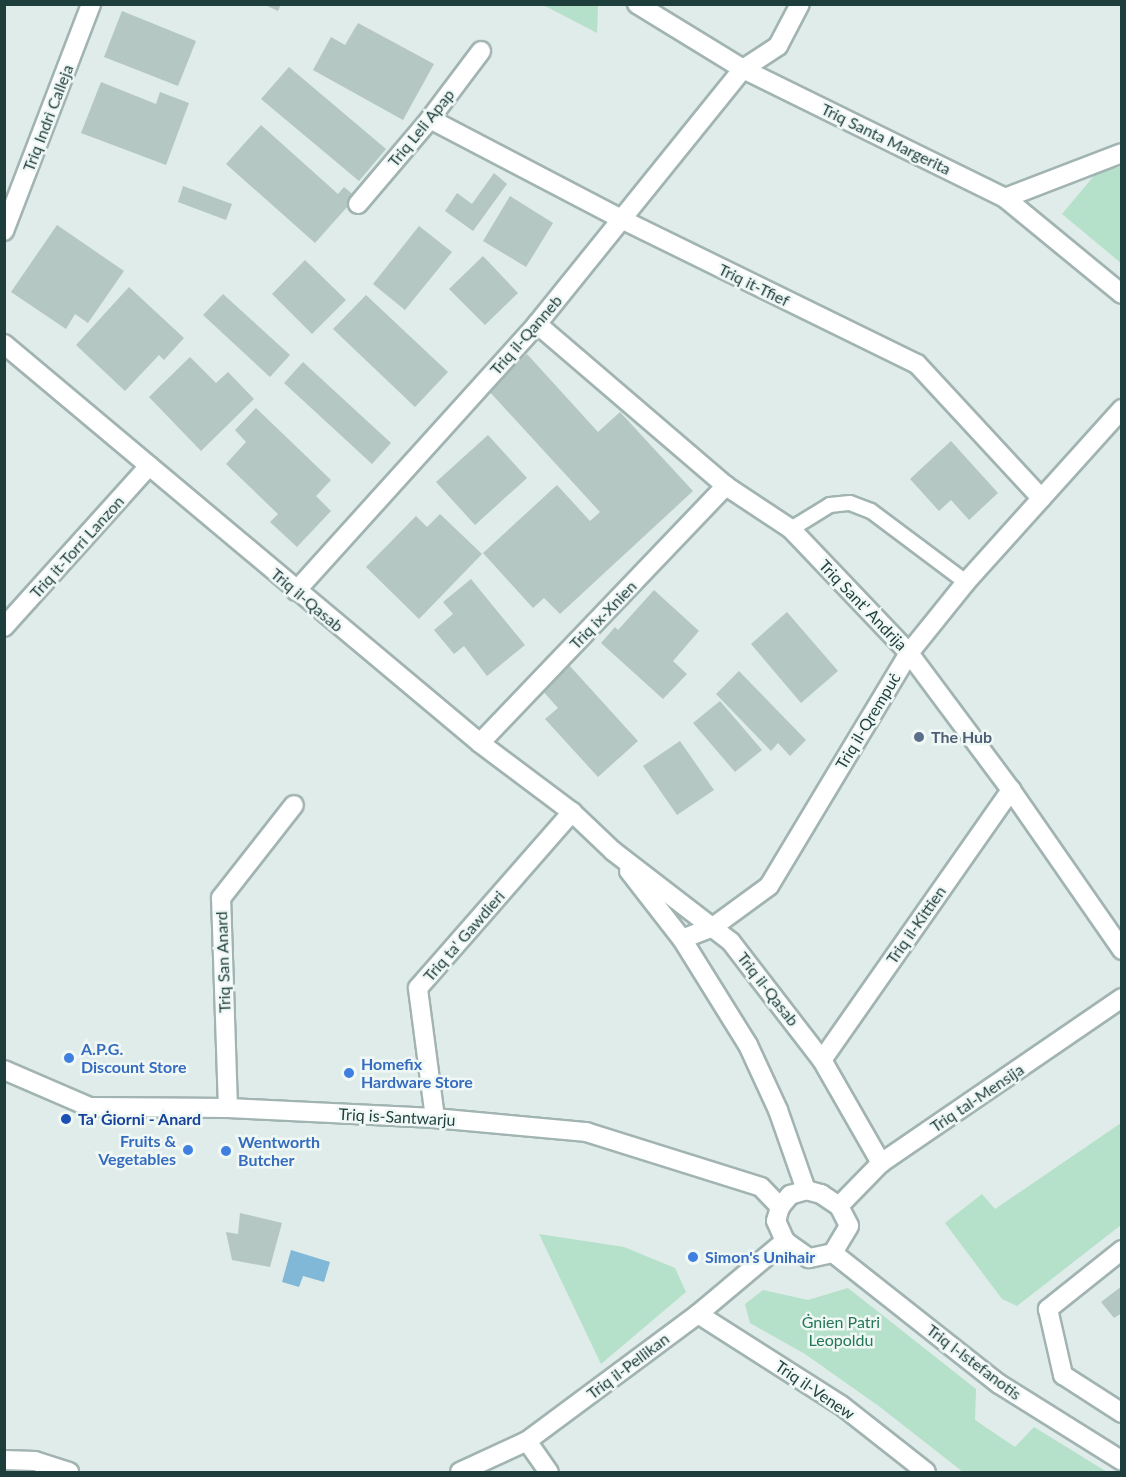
<!DOCTYPE html>
<meta charset="utf-8">
<style>
body{margin:0}
#map{position:relative;width:1126px;height:1477px;overflow:hidden;background:#dfece9;font-family:Lato,sans-serif}
div>[style]{position:absolute}
.green>*{inset:0;background:#b5e0c9}
.water>*{inset:0;background:#81b8d7}
.building>*{inset:0;background:#b4c7c3}
.roads{filter:drop-shadow(2px 0 #a1b4b2) drop-shadow(-2px 0 #a1b4b2) drop-shadow(0 2px #a1b4b2) drop-shadow(0 -2px #a1b4b2)}
.lane>*{height:14px;margin:-7px;padding:0 7px;transform-origin:7px;border-radius:7px;background:#fff}
.street>*{height:18px;margin:-9px;padding:0 9px;transform-origin:9px;border-radius:9px;background:#fff}
.secondary>*{height:18px;margin:-9px;padding:0 9px;transform-origin:9px;border-radius:9px;background:#fff}
.dots>*{width:16px;height:16px;translate:-50% -50%;box-sizing:border-box;border:3px solid #f0f8f6;border-radius:50%}
span{translate:-50% -50%;white-space:nowrap;text-align:center;line-height:1.15;-webkit-text-stroke:5px #f0f8f6;paint-order:stroke}
.street-label{font-size:16px;color:#1e3e3c}
.service-label{font-size:16px;color:#4e5e75;font-weight:700}
.left{translate:0 -50%;text-align:left}
.shop-label{font-size:16px;color:#366cbe;font-weight:700}
.right{translate:-100% -50%;text-align:right}
.transit-label{font-size:16px;color:#164399;font-weight:700}
.park-label{font-size:16px;color:#257856}
.frame{position:absolute;inset:0;border:6px solid #1e3e3c;pointer-events:none}
</style>
<div id="map">
<div class="green">
<div style="clip-path:polygon(542px 5px,598px 5px,597px 33px,549px 8px)"></div>
<div style="clip-path:polygon(1121px 167px,1121px 263px,1062px 214px,1098px 171px)"></div>
<div style="clip-path:polygon(1121px 1123px,1121px 1225px,1017px 1306px,1002px 1299px,945px 1223px,982px 1194px,995px 1209px)"></div>
<div style="clip-path:polygon(539px 1234px,624px 1247px,675px 1268px,686px 1292px,601px 1364px)"></div>
<div style="clip-path:polygon(848px 1288px,976px 1389px,975px 1420px,1015px 1447px,1034px 1427px,1107px 1472px,963px 1472px,880px 1407px,805px 1354px,750px 1323px,745px 1304px,763px 1290px,808px 1300px)"></div>
</div>
<div class="water">
<div style="clip-path:polygon(291px 1250px,330px 1262px,324px 1282px,303px 1276px,299px 1287px,282px 1282px)"></div>
</div>
<div class="building">
<div style="clip-path:polygon(263px 4px,281px 4px,278px 11px)"></div>
<div style="clip-path:polygon(122px 11px,196px 41px,178px 86px,104px 57px)"></div>
<div style="clip-path:polygon(358px 23px,434px 64px,403px 120px,313px 70px,331px 37px,345px 45px)"></div>
<div style="clip-path:polygon(289px 67px,386px 149px,359px 181px,261px 99px)"></div>
<div style="clip-path:polygon(101px 82px,156px 104px,160px 92px,189px 103px,166px 165px,81px 133px)"></div>
<div style="clip-path:polygon(261px 125px,338px 194px,344px 187px,356px 197px,315px 243px,226px 164px)"></div>
<div style="clip-path:polygon(494px 173px,507px 184px,473px 231px,445px 211px,457px 193px,472px 204px)"></div>
<div style="clip-path:polygon(183px 186px,232px 204px,226px 220px,178px 202px)"></div>
<div style="clip-path:polygon(510px 196px,553px 223px,526px 267px,483px 241px)"></div>
<div style="clip-path:polygon(57px 225px,124px 271px,88px 323px,75px 314px,66px 329px,11px 292px)"></div>
<div style="clip-path:polygon(419px 226px,452px 252px,405px 310px,373px 284px)"></div>
<div style="clip-path:polygon(483px 256px,518px 293px,485px 325px,449px 289px)"></div>
<div style="clip-path:polygon(305px 260px,346px 300px,312px 334px,272px 294px)"></div>
<div style="clip-path:polygon(129px 287px,184px 338px,164px 360px,159px 355px,125px 391px,76px 345px)"></div>
<div style="clip-path:polygon(223px 294px,290px 355px,270px 377px,203px 315px)"></div>
<div style="clip-path:polygon(366px 295px,448px 372px,415px 407px,333px 329px)"></div>
<div style="clip-path:polygon(527px 354px,598px 432px,620px 412px,693px 491px,560px 614px,544px 598px,533px 608px,483px 553px,557px 485px,590px 521px,600px 512px,488px 390px)"></div>
<div style="clip-path:polygon(190px 357px,216px 383px,228px 372px,254px 399px,201px 451px,149px 397px)"></div>
<div style="clip-path:polygon(303px 362px,391px 443px,372px 464px,284px 383px)"></div>
<div style="clip-path:polygon(256px 408px,331px 480px,316px 496px,331px 511px,297px 547px,270px 522px,278px 514px,226px 464px,246px 442px,235px 430px)"></div>
<div style="clip-path:polygon(488px 435px,527px 478px,475px 525px,436px 482px)"></div>
<div style="clip-path:polygon(951px 441px,998px 493px,969px 520px,951px 500px,939px 511px,910px 479px)"></div>
<div style="clip-path:polygon(440px 514px,482px 554px,419px 619px,366px 567px,416px 516px,427px 527px)"></div>
<div style="clip-path:polygon(471px 579px,525px 645px,487px 676px,464px 646px,454px 654px,434px 630px,453px 614px,443px 602px)"></div>
<div style="clip-path:polygon(654px 590px,699px 631px,673px 661px,687px 674px,663px 699px,601px 643px,615px 627px,618px 630px)"></div>
<div style="clip-path:polygon(787px 612px,838px 671px,801px 703px,751px 644px)"></div>
<div style="clip-path:polygon(568px 664px,638px 741px,598px 777px,545px 719px,558px 708px,541px 689px)"></div>
<div style="clip-path:polygon(739px 671px,806px 740px,790px 756px,778px 743px,771px 751px,716px 694px)"></div>
<div style="clip-path:polygon(720px 701px,762px 750px,735px 772px,693px 723px)"></div>
<div style="clip-path:polygon(680px 741px,714px 790px,677px 815px,643px 766px)"></div>
<div style="clip-path:polygon(240px 1213px,282px 1223px,270px 1267px,232px 1260px,226px 1232px,238px 1234px)"></div>
<div style="clip-path:polygon(1122px 1286px,1122px 1313px,1114px 1318px,1101px 1302px)"></div>
</div>
<div class="roads">
<div class="lane">
<div style="left:791px;top:529px;width:46px;rotate:-31.6deg"></div>
<div style="left:830px;top:505px;width:20px;rotate:-6deg"></div>
<div style="left:850px;top:503px;width:22px;rotate:21deg"></div>
<div style="left:871px;top:511px;width:119px;rotate:36.8deg"></div>
</div>
<div class="street">
<div style="left:637px;top:4px;width:124px;rotate:31.5deg"></div>
<div style="left:743px;top:69px;width:292px;rotate:26.2deg"></div>
<div style="left:1005px;top:198px;width:151px;rotate:39.4deg"></div>
<div style="left:430px;top:119px;width:218px;rotate:27.6deg"></div>
<div style="left:623px;top:220px;width:327px;rotate:26.1deg"></div>
<div style="left:917px;top:364px;width:183px;rotate:47.2deg"></div>
<div style="left:1005px;top:198px;width:125px;rotate:-21deg"></div>
<div style="left:358px;top:204px;width:111px;rotate:-49.7deg"></div>
<div style="left:430px;top:119px;width:85px;rotate:-53.1deg"></div>
<div style="left:4px;top:231px;width:243px;rotate:-69deg"></div>
<div style="left:537px;top:324px;width:249px;rotate:40.6deg"></div>
<div style="left:726px;top:486px;width:78px;rotate:33.5deg"></div>
<div style="left:791px;top:529px;width:171px;rotate:46.4deg"></div>
<div style="left:909px;top:653px;width:171px;rotate:53.3deg"></div>
<div style="left:1011px;top:790px;width:195px;rotate:55.2deg"></div>
<div style="left:4px;top:344px;width:621px;rotate:39.97deg"></div>
<div style="left:480px;top:743px;width:115px;rotate:36.9deg"></div>
<div style="left:572px;top:812px;width:57px;rotate:43.6deg"></div>
<div style="left:613px;top:851px;width:149px;rotate:37.6deg"></div>
<div style="left:731px;top:942px;width:149px;rotate:52.4deg"></div>
<div style="left:822px;top:1060px;width:119px;rotate:60.2deg"></div>
<div style="left:296px;top:591px;width:360px;rotate:-47.9deg"></div>
<div style="left:537px;top:324px;width:328px;rotate:-51.1deg"></div>
<div style="left:743px;top:69px;width:42px;rotate:-33.3deg"></div>
<div style="left:778px;top:46px;width:47px;rotate:-62.4deg"></div>
<div style="left:4px;top:627px;width:217px;rotate:-48deg"></div>
<div style="left:480px;top:743px;width:356px;rotate:-46.3deg"></div>
<div style="left:629px;top:871px;width:86px;rotate:52.1deg"></div>
<div style="left:682px;top:939px;width:125px;rotate:58.1deg"></div>
<div style="left:748px;top:1045px;width:72px;rotate:65.2deg"></div>
<div style="left:778px;top:1110px;width:85px;rotate:70.7deg"></div>
<div style="left:682px;top:939px;width:33px;rotate:-21deg"></div>
<div style="left:713px;top:927px;width:69px;rotate:-36.2deg"></div>
<div style="left:769px;top:886px;width:272px;rotate:-59deg"></div>
<div style="left:909px;top:653px;width:91px;rotate:-51.2deg"></div>
<div style="left:966px;top:582px;width:233px;rotate:-48deg"></div>
<div style="left:822px;top:1060px;width:330px;rotate:-55deg"></div>
<div style="left:4px;top:1070px;width:94px;rotate:23.3deg"></div>
<div style="left:90px;top:1107px;width:138px;rotate:0.4deg"></div>
<div style="left:228px;top:1108px;width:207px;rotate:2.8deg"></div>
<div style="left:435px;top:1118px;width:152px;rotate:5.3deg"></div>
<div style="left:586px;top:1132px;width:183px;rotate:17.4deg"></div>
<div style="left:761px;top:1187px;width:28px;rotate:46deg"></div>
<div style="left:228px;top:1108px;width:210px;rotate:-91.9deg"></div>
<div style="left:221px;top:898px;width:118px;rotate:-51.9deg"></div>
<div style="left:435px;top:1118px;width:131px;rotate:-97.5deg"></div>
<div style="left:418px;top:988px;width:234px;rotate:-48.8deg"></div>
<div style="left:839px;top:1206px;width:60px;rotate:-45.7deg"></div>
<div style="left:881px;top:1163px;width:292px;rotate:-34.4deg"></div>
<div style="left:1122px;top:1250px;width:95px;rotate:141.4deg"></div>
<div style="left:1048px;top:1309px;width:68px;rotate:77.2deg"></div>
<div style="left:1063px;top:1375px;width:70px;rotate:32.8deg"></div>
<div style="left:698px;top:1314px;width:169px;rotate:32.5deg"></div>
<div style="left:841px;top:1405px;width:108px;rotate:38.2deg"></div>
<div style="left:527px;top:1441px;width:38px;rotate:55deg"></div>
<div style="left:4px;top:1460px;width:31px;rotate:2deg"></div>
<div style="left:35px;top:1461px;width:36px;rotate:18deg"></div>
</div>
<div class="secondary">
<div style="left:806px;top:1190px;width:16px;rotate:15deg"></div>
<div style="left:821px;top:1194px;width:22px;rotate:34deg"></div>
<div style="left:839px;top:1206px;width:22px;rotate:63deg"></div>
<div style="left:849px;top:1226px;width:31px;rotate:121deg"></div>
<div style="left:833px;top:1253px;width:25px;rotate:168deg"></div>
<div style="left:809px;top:1258px;width:29px;rotate:-145deg"></div>
<div style="left:785px;top:1241px;width:22px;rotate:-114deg"></div>
<div style="left:776px;top:1221px;width:15px;rotate:-74deg"></div>
<div style="left:780px;top:1207px;width:16px;rotate:-50deg"></div>
<div style="left:790px;top:1195px;width:17px;rotate:-17deg"></div>
<div style="left:833px;top:1253px;width:211px;rotate:38.3deg"></div>
<div style="left:999px;top:1384px;width:145px;rotate:32deg"></div>
<div style="left:460px;top:1472px;width:74px;rotate:-24.8deg"></div>
<div style="left:527px;top:1441px;width:213px;rotate:-36.6deg"></div>
<div style="left:698px;top:1314px;width:114px;rotate:-40deg"></div>
</div>
</div>
<div class="dots">
<div style="left:919px;top:737px;background:#5c6f8a"></div>
<div style="left:69px;top:1058px;background:#3f7fe0"></div>
<div style="left:349px;top:1073px;background:#3f7fe0"></div>
<div style="left:66px;top:1119px;background:#1a4fb4"></div>
<div style="left:188px;top:1150px;background:#3f7fe0"></div>
<div style="left:226px;top:1151px;background:#3f7fe0"></div>
<div style="left:693px;top:1257px;background:#3f7fe0"></div>
</div>
<div class="street-label">
<span style="left:48px;top:118px;rotate:-69deg">Triq Indrì Calleja</span>
<span style="left:421px;top:128px;rotate:-51deg">Triq Leli Apap</span>
<span style="left:886px;top:139px;rotate:26deg">Triq Santa Margerita</span>
<span style="left:754px;top:285px;rotate:26deg">Triq it-Tfief</span>
<span style="left:526px;top:335px;rotate:-49deg">Triq il-Qanneb</span>
<span style="left:77px;top:547px;rotate:-48deg">Triq it-Torri Lanzon</span>
<span style="left:307px;top:600px;rotate:40deg">Triq il-Qasab</span>
<span style="left:863px;top:605px;rotate:46deg">Triq Sant' Andrija</span>
<span style="left:603px;top:615px;rotate:-46deg">Triq ix-Xnien</span>
<span style="left:868px;top:721px;rotate:-59deg">Triq il-Qrempuċ</span>
<span style="left:916px;top:925px;rotate:-55deg">Triq il-Kittien</span>
<span style="left:464px;top:936px;rotate:-49deg">Triq ta' Gawdieri</span>
<span style="left:223px;top:962px;rotate:-92deg">Triq San Anard</span>
<span style="left:768px;top:989px;rotate:52deg">Triq il-Qasab</span>
<span style="left:977px;top:1098px;rotate:-34deg">Triq tal-Mensija</span>
<span style="left:397px;top:1117px;rotate:3deg">Triq is-Santwarju</span>
<span style="left:974px;top:1362px;rotate:37deg">Triq l-Istefanotis</span>
<span style="left:628px;top:1366px;rotate:-37deg">Triq il-Pellikan</span>
<span style="left:815px;top:1390px;rotate:34deg">Triq il-Venew</span>
</div>
<div class="service-label">
<span class="left" style="left:931px;top:737px">The Hub</span>
</div>
<div class="shop-label">
<span class="left" style="left:81px;top:1058px">A.P.G.<br>Discount Store</span>
<span class="left" style="left:361px;top:1073px">Homefix<br>Hardware Store</span>
<span class="right" style="left:176px;top:1150px">Fruits &amp;<br>Vegetables</span>
<span class="left" style="left:238px;top:1151px">Wentworth<br>Butcher</span>
<span class="left" style="left:705px;top:1257px">Simon's Unihair</span>
</div>
<div class="transit-label">
<span class="left" style="left:78px;top:1119px">Ta' Ġiorni - Anard</span>
</div>
<div class="park-label">
<span style="left:841px;top:1331px">Ġnien Patri<br>Leopoldu</span>
</div>
<div class="frame"></div>
</div>
